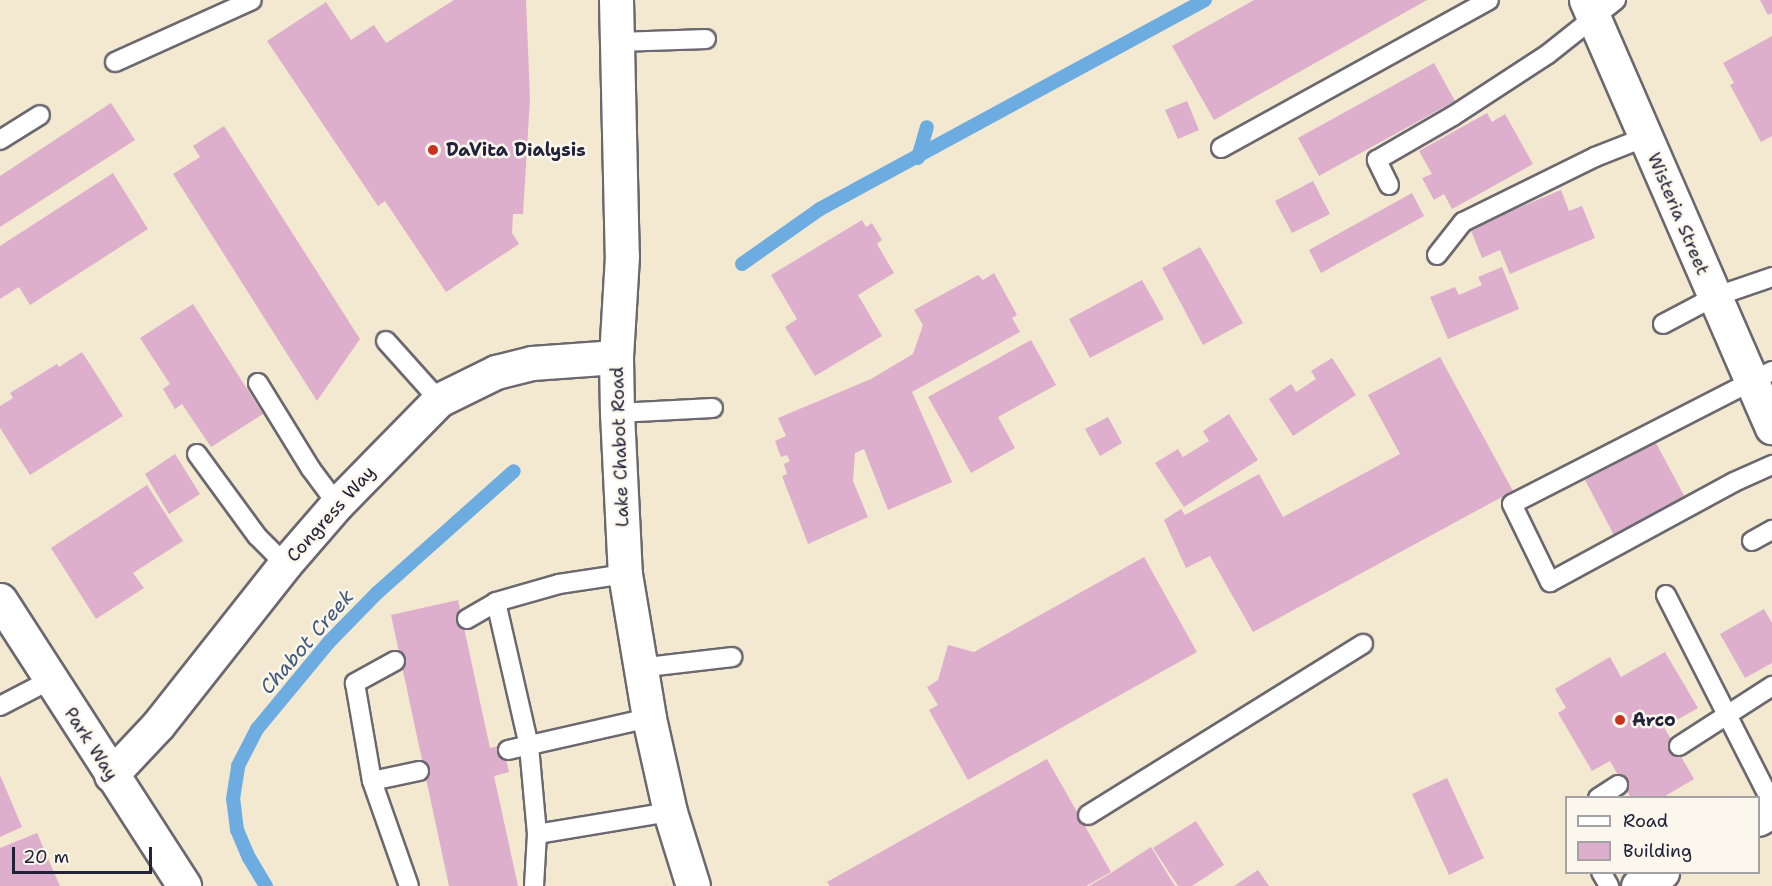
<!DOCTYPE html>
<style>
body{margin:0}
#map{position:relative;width:1772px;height:886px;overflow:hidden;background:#f3e9d1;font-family:"Shantell Sans",sans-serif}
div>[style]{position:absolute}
.stream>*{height:14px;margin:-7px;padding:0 7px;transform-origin:7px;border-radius:7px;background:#6dace0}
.building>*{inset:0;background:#ddafcd}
.roads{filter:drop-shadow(2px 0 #6b6870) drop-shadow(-2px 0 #6b6870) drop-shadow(0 2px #6b6870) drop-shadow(0 -2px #6b6870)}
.lane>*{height:18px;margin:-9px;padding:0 9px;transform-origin:9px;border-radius:9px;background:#fff}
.street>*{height:33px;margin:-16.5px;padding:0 16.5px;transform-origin:16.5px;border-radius:16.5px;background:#fff}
.secondary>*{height:33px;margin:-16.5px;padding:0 16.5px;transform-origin:16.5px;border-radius:16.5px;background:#fff}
.primary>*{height:33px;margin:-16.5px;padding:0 16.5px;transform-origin:16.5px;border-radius:16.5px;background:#fff}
.dots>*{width:16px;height:16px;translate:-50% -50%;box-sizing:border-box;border:3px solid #fbf7ec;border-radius:50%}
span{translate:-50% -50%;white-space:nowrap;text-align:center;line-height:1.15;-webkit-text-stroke:5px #fbf7ec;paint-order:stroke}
.poi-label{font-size:18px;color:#22223b;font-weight:700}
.left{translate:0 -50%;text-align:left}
.street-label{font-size:18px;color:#22223b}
.water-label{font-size:20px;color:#40597d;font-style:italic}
.legend{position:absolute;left:1565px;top:796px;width:195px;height:78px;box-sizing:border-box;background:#fbf7ec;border:2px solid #a4a2a5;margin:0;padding:8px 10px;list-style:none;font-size:18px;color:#22223b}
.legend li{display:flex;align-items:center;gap:12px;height:30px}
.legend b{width:30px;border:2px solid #a4a2a5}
.scale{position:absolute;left:12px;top:847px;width:140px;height:27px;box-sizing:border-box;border:3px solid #22223b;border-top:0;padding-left:8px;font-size:18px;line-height:21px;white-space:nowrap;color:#22223b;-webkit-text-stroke:4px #fbf7ec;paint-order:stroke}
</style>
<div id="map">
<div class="stream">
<div style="left:918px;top:158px;width:32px;rotate:-74deg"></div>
<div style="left:742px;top:264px;width:95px;rotate:-35.2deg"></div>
<div style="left:820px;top:209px;width:438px;rotate:-28.5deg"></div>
<div style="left:266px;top:886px;width:33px;rotate:-121deg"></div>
<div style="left:249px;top:858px;width:30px;rotate:-113deg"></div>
<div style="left:237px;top:830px;width:31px;rotate:-97deg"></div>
<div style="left:233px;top:799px;width:33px;rotate:-81deg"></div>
<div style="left:238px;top:766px;width:42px;rotate:-62.8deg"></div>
<div style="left:257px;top:729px;width:113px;rotate:-50.4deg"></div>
<div style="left:329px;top:642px;width:69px;rotate:-45.6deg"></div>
<div style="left:377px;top:593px;width:183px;rotate:-41.7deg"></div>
</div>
<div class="building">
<div style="clip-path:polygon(454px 0,526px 0,530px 99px,523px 214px,513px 214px,512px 233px,519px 244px,446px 292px,385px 201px,378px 206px,267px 41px,326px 2px,351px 40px,374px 25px,386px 43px)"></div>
<div style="clip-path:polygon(1254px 0,1427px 0,1214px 120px,1172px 46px)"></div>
<div style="clip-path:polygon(1760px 0,1772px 0,1772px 13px,1768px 15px)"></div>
<div style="clip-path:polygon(1772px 36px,1772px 136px,1761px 142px,1730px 85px,1734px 83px,1723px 63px)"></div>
<div style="clip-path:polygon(1434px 63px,1455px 101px,1319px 176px,1298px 138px)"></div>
<div style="clip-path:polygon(1187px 101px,1199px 130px,1178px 139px,1165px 110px)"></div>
<div style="clip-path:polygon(111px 103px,135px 140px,0 227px,0 176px)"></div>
<div style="clip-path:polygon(1487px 113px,1492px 122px,1505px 114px,1533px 164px,1452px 209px,1444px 194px,1434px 200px,1422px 178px,1432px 174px,1419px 151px)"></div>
<div style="clip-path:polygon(224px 126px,360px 339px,317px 401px,173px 174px,200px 157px,193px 146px)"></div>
<div style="clip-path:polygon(113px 173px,148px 229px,30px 305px,19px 287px,0 299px,0 246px)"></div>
<div style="clip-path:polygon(1313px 181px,1330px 214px,1292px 233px,1275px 201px)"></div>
<div style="clip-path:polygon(1561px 190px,1569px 211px,1582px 206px,1595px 238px,1510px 274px,1500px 250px,1482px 258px,1470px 228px)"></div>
<div style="clip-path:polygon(1412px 193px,1424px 216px,1321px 273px,1309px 250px)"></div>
<div style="clip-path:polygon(862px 220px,866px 227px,872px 223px,882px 240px,877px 244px,894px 273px,858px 295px,882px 336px,815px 376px,785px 327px,797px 319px,771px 275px)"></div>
<div style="clip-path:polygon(1200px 247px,1243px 323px,1203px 345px,1162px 268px)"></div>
<div style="clip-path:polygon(1502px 267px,1519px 309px,1448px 339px,1430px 297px,1455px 287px,1459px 295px,1482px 285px,1478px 277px)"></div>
<div style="clip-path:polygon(994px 273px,1017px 315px,1012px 318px,1020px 332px,912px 392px,952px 482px,888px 510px,864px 449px,855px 453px,853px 481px,868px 517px,808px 544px,782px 476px,787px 474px,784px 464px,790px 461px,787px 455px,781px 457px,775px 441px,786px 436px,778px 418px,871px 379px,913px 354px,923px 325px,914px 310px,978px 275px,983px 280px)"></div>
<div style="clip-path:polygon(1142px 280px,1164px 319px,1090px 358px,1069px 319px)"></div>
<div style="clip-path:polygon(193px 304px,263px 414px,211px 447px,182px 404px,175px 409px,163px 389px,170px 384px,140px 338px)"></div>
<div style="clip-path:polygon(1031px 340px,1056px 385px,998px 417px,1015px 448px,971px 473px,928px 397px)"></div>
<div style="clip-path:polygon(82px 352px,123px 416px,30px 475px,0 428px,0 406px,13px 398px,10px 393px,57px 364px,59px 367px)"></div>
<div style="clip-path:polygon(1440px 357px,1513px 491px,1253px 632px,1210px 556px,1186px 568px,1164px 520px,1181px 509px,1185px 515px,1259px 474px,1283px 517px,1400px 454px,1368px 395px)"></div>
<div style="clip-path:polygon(1332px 358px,1356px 395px,1293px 436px,1269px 399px,1291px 384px,1296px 392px,1316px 379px,1311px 371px)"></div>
<div style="clip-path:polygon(1229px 414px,1258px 460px,1184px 507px,1155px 463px,1178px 449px,1183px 457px,1209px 441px,1203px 431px)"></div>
<div style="clip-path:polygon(1108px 417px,1122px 443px,1100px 456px,1085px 429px)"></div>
<div style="clip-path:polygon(1656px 443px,1687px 501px,1616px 539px,1585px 480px)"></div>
<div style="clip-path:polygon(175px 454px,200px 494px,169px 514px,145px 474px)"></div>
<div style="clip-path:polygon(147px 485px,183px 541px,133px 573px,144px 588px,96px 619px,51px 548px)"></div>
<div style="clip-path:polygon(1144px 557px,1197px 652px,968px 780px,929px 710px,938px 705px,927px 687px,938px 680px,948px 645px,974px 652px)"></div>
<div style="clip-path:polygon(458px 600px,490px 748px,503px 745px,509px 772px,494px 776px,518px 886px,449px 886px,391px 615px)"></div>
<div style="clip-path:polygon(1764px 609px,1772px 623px,1772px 663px,1745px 678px,1720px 634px)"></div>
<div style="clip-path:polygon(1665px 652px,1698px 708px,1664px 727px,1694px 779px,1662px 798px,1631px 798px,1610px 761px,1592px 771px,1558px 713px,1566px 708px,1555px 689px,1610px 657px,1621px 677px)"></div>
<div style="clip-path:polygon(1047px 759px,1111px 872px,1086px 886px,830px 886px,827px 882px)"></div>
<div style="clip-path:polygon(0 775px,22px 827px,0 837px)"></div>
<div style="clip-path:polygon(1447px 778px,1484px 858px,1449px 875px,1412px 794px)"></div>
<div style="clip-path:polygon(1196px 821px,1224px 865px,1192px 886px,1178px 886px,1153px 848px)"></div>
<div style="clip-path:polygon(37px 833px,60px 886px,0 886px,0 848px)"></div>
<div style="clip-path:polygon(1151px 847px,1175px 886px,1089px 886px,1111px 873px)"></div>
<div style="clip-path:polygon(1258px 870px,1269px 886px,1234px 886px)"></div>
</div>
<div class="roads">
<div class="lane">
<div style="left:619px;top:42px;width:87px;rotate:-2deg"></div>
<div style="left:115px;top:62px;width:150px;rotate:-24.3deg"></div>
<div style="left:0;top:140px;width:47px;rotate:-32deg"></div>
<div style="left:1221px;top:148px;width:306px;rotate:-28.9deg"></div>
<div style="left:1389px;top:185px;width:28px;rotate:-116deg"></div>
<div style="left:1377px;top:160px;width:88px;rotate:-30.1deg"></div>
<div style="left:1453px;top:116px;width:113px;rotate:-33.1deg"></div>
<div style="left:1548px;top:54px;width:87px;rotate:-38.5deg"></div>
<div style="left:1437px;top:255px;width:42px;rotate:-51.8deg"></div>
<div style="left:1463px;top:222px;width:147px;rotate:-26.2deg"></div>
<div style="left:1595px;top:157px;width:55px;rotate:-21.4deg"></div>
<div style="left:1663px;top:324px;width:58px;rotate:-27.9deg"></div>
<div style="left:1714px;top:297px;width:61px;rotate:-19deg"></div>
<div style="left:386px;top:341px;width:79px;rotate:48.1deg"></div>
<div style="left:1772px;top:371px;width:292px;rotate:152.9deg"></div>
<div style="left:1512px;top:504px;width:87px;rotate:64deg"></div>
<div style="left:1550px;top:582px;width:209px;rotate:-28.5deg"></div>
<div style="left:1734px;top:482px;width:42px;rotate:-24.1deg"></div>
<div style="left:258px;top:383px;width:101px;rotate:58.4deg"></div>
<div style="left:311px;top:469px;width:44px;rotate:53.4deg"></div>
<div style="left:617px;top:413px;width:96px;rotate:-3deg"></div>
<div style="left:197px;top:454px;width:102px;rotate:53.8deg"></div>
<div style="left:257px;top:536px;width:40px;rotate:45deg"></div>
<div style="left:1752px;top:541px;width:23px;rotate:-29deg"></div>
<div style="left:625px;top:574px;width:67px;rotate:171.4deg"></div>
<div style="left:559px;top:584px;width:66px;rotate:164.1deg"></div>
<div style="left:496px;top:602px;width:148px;rotate:77.1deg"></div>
<div style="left:529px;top:746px;width:88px;rotate:84.8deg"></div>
<div style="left:537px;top:834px;width:135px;rotate:-9.4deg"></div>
<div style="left:1666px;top:595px;width:233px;rotate:63deg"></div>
<div style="left:467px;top:619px;width:34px;rotate:-30deg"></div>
<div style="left:395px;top:661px;width:46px;rotate:151.2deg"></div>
<div style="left:355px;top:683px;width:99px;rotate:80.2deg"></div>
<div style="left:372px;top:781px;width:111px;rotate:70.6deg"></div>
<div style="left:639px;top:668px;width:94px;rotate:-6.7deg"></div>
<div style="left:0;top:706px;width:56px;rotate:-27.5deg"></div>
<div style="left:1679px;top:746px;width:111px;rotate:-32.8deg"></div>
<div style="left:508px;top:750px;width:145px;rotate:-12.8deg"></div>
<div style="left:372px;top:781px;width:48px;rotate:-12deg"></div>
<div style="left:1598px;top:798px;width:24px;rotate:-33deg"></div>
<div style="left:1088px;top:815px;width:324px;rotate:-31.9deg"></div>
<div style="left:1601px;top:872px;width:16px;rotate:60deg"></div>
<div style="left:534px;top:886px;width:52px;rotate:-86.7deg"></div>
</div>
<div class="street">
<div style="left:1586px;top:0;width:466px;rotate:66.5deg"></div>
<div style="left:0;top:600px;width:340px;rotate:57.2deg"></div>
<div style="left:111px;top:775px;width:69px;rotate:-46.8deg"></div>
<div style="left:158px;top:725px;width:205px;rotate:-51.7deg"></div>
<div style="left:285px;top:564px;width:79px;rotate:-49.1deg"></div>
<div style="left:337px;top:504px;width:146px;rotate:-45.6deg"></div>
<div style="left:439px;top:400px;width:64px;rotate:-26.2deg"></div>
<div style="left:496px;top:372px;width:37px;rotate:-14deg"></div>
<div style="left:532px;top:363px;width:84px;rotate:-4.1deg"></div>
</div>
<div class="secondary">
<div style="left:616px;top:0;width:256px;rotate:88.7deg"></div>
<div style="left:622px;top:256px;width:101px;rotate:93.4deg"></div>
<div style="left:616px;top:357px;width:56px;rotate:89deg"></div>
<div style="left:617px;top:413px;width:161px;rotate:87.2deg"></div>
<div style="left:625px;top:574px;width:146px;rotate:80.5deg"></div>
<div style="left:649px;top:718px;width:96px;rotate:77.4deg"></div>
<div style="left:670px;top:812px;width:77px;rotate:72.7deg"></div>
</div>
<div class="primary">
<div style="left:1758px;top:819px;width:16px;rotate:-30deg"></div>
<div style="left:1638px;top:886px;width:28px;rotate:-30deg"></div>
</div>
</div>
<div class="dots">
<div style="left:433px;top:150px;background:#c8321e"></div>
<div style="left:1620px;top:720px;background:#c8321e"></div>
</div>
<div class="poi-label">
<span class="left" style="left:446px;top:150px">DaVita Dialysis</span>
<span class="left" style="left:1632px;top:720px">Arco</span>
</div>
<div class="street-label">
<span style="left:1678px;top:214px;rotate:67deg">Wisteria Street</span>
<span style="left:620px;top:447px;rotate:-92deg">Lake Chabot Road</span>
<span style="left:331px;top:514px;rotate:-48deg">Congress Way</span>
<span style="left:91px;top:744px;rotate:57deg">Park Way</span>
</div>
<div class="water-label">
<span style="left:307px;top:642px;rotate:-49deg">Chabot Creek</span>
</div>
<ul class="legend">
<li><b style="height:8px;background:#fff"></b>Road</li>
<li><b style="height:16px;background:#ddafcd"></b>Building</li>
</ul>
<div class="scale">20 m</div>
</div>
